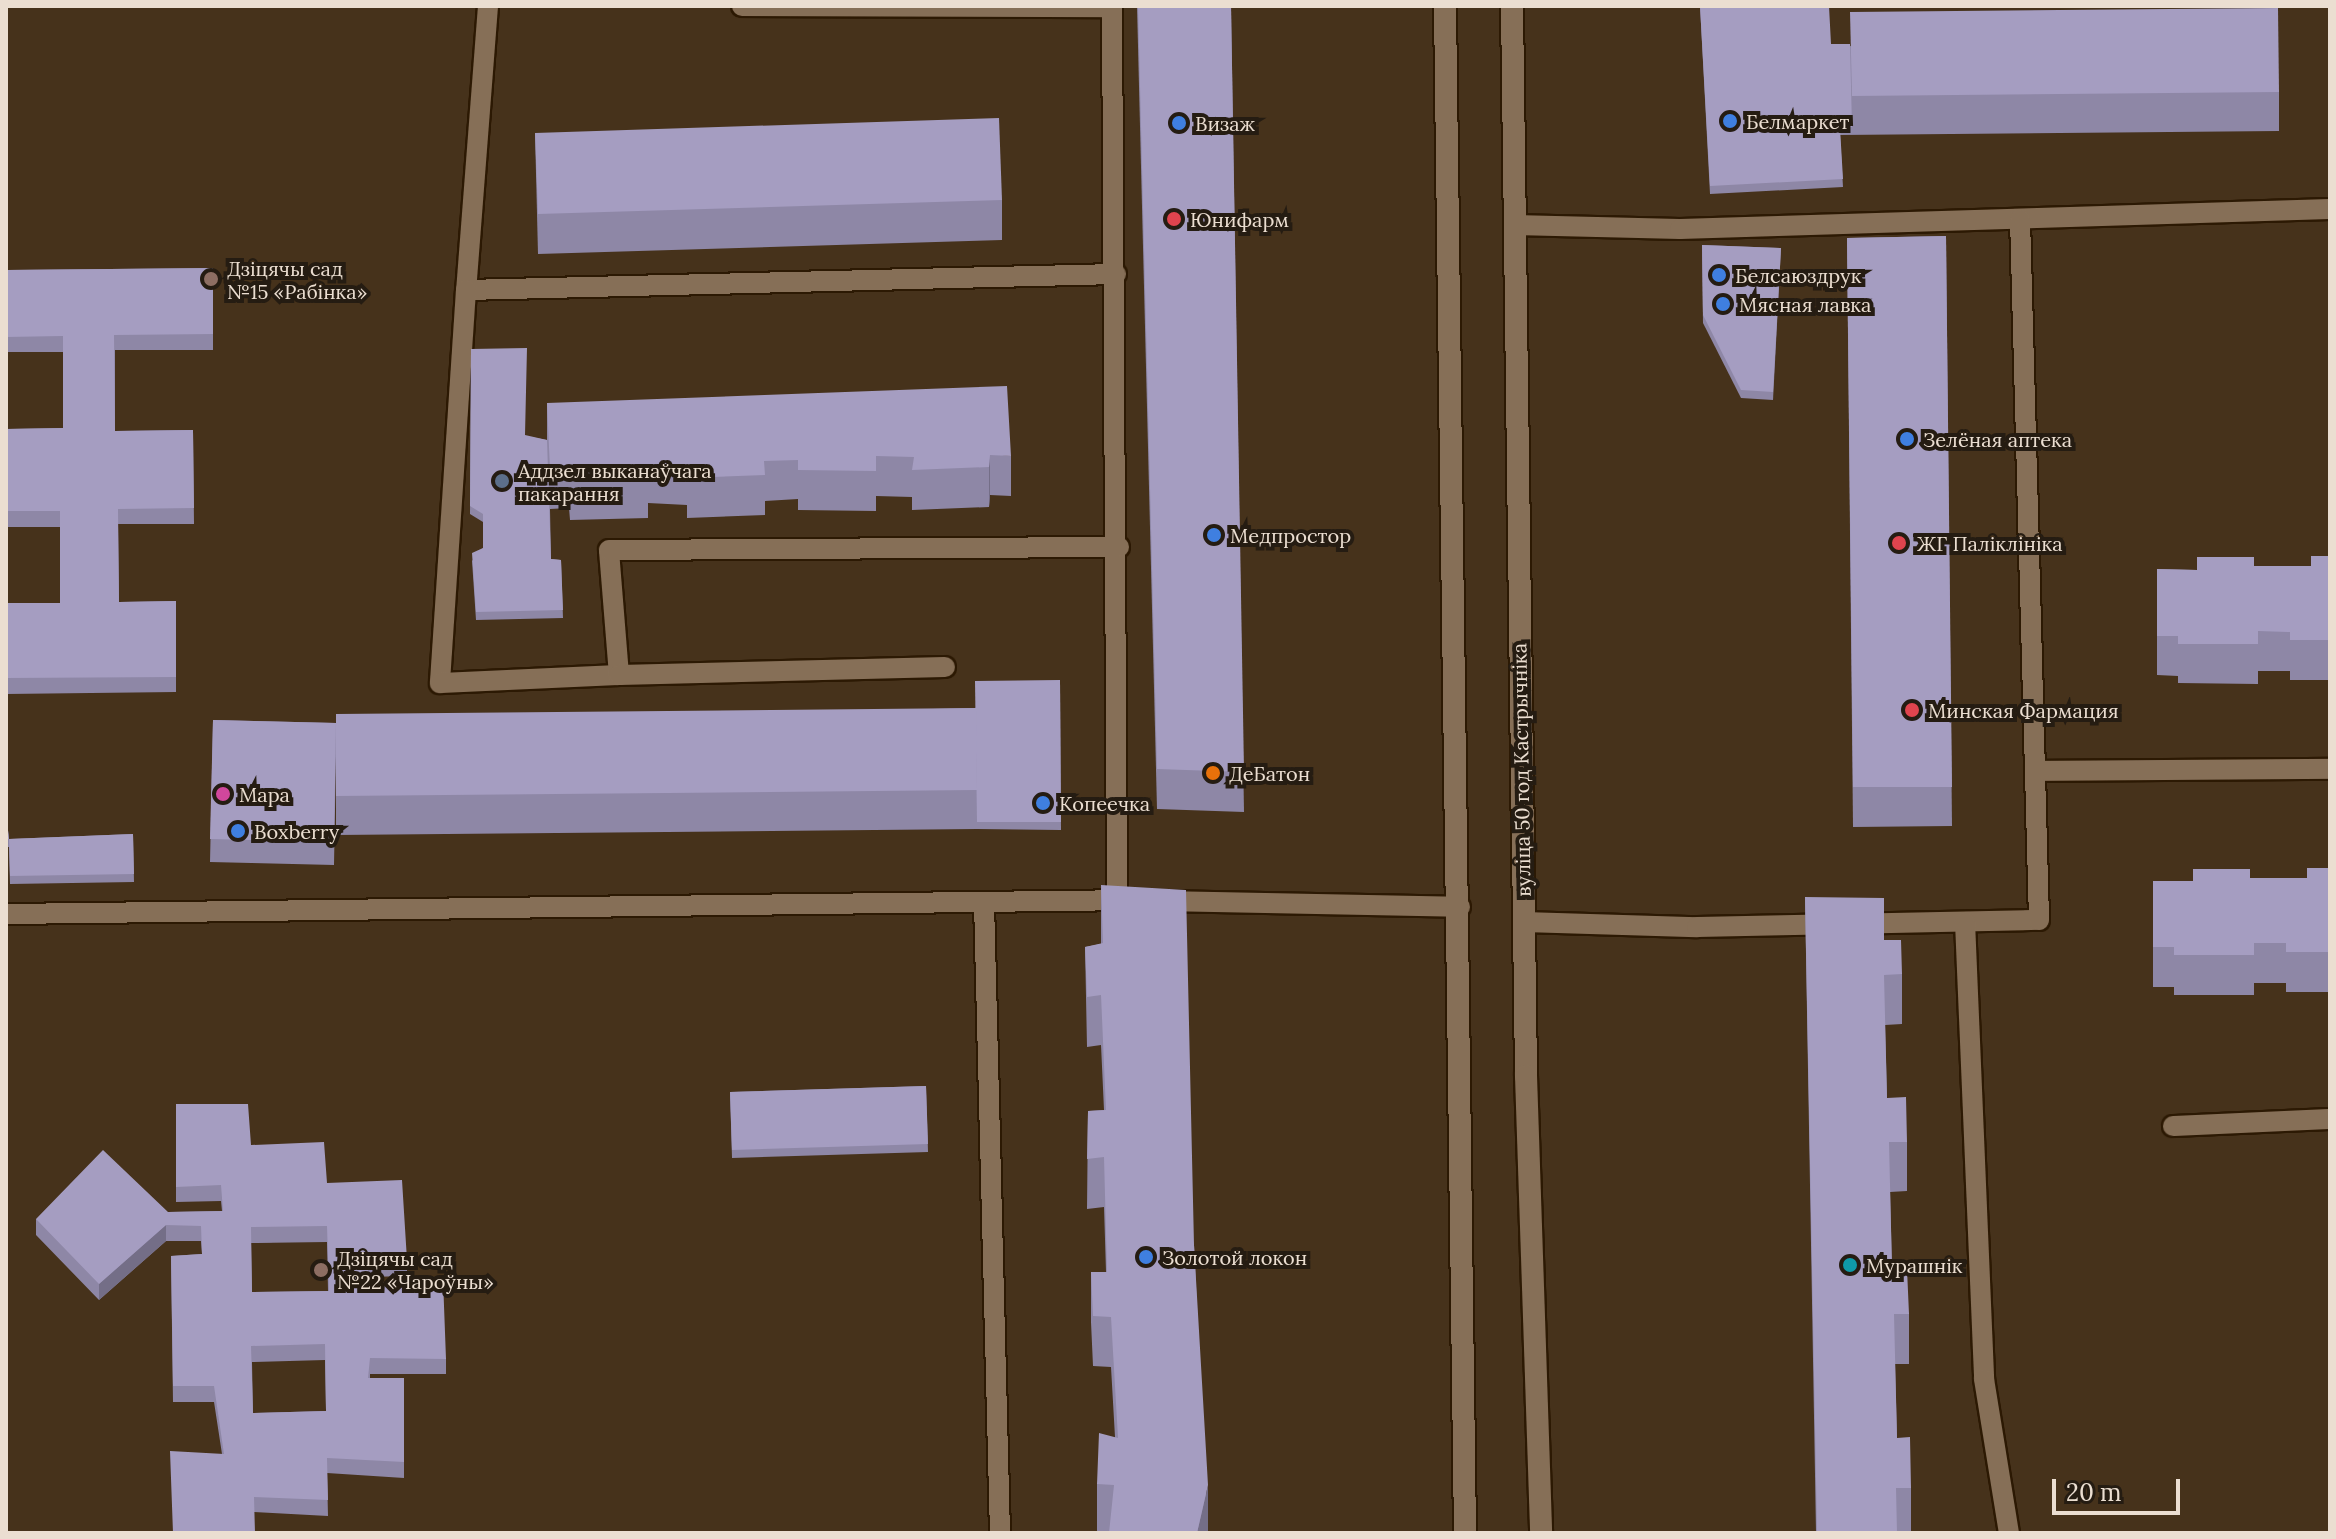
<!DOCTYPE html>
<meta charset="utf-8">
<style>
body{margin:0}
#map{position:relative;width:2336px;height:1539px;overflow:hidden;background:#46321b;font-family:Lora,serif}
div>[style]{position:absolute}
.roads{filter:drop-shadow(2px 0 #2c1903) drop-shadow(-2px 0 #2c1903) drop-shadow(0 2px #2c1903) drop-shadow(0 -2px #2c1903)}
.service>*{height:20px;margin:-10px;padding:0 10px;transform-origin:10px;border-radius:10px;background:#866f57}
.secondary>*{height:22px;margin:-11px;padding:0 11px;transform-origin:11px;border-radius:11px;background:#866f57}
.wall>*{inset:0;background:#8e87a6}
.shaded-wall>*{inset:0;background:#746e87}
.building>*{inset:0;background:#a59dc1}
.dots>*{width:22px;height:22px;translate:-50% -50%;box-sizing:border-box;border:4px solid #251c12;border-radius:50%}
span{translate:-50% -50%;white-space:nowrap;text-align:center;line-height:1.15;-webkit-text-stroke:8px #251c12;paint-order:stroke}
.poi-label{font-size:20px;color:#ebded1}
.left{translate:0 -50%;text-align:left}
.street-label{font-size:20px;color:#ebded1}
.frame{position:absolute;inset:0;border:8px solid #ebded1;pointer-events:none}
.scale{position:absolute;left:2052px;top:1479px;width:128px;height:36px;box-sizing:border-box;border:4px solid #ebded1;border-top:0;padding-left:10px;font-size:24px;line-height:28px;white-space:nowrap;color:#ebded1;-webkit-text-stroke:6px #251c12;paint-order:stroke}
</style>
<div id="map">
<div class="roads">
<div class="service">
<div style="left:488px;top:6px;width:285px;rotate:94.4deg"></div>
<div style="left:466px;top:290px;width:650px;rotate:-1.41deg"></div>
<div style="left:742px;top:6px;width:370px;rotate:0.2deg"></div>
<div style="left:1112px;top:6px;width:894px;rotate:89.68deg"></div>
<div style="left:1514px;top:225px;width:166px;rotate:1.4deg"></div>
<div style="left:1680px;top:229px;width:650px;rotate:-1.76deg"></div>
<div style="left:466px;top:290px;width:394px;rotate:93.8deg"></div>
<div style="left:440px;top:683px;width:179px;rotate:-2.6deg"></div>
<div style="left:619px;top:675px;width:125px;rotate:-94.6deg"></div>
<div style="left:609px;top:550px;width:510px;rotate:-0.34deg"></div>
<div style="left:619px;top:675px;width:326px;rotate:-1.4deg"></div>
<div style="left:2035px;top:771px;width:295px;rotate:-0.4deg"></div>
<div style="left:1160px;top:901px;width:300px;rotate:1.1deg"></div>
<div style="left:984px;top:902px;width:631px;rotate:88.55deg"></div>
<div style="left:6px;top:914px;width:1122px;rotate:-0.71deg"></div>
<div style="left:1524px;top:922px;width:173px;rotate:1.7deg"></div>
<div style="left:1697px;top:927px;width:342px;rotate:-1.2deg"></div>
<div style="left:2039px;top:920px;width:701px;rotate:-91.55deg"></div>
<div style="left:1965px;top:922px;width:457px;rotate:87.6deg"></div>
<div style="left:1984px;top:1379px;width:156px;rotate:80.8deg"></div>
<div style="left:2173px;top:1126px;width:157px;rotate:-2.6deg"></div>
</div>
<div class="secondary">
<div style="left:1445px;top:6px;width:1527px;rotate:89.25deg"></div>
<div style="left:1512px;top:6px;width:1070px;rotate:89.25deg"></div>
<div style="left:1526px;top:1076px;width:457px;rotate:88.1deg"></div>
</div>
</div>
<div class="wall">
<div style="clip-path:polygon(1137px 6px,1231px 6px,1244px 812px,1157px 809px)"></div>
<div style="clip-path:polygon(1700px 6px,1831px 44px,2279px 92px,2279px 131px,1840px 135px,1843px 187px,1710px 194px)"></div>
<div style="clip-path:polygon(535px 133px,1002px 200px,1002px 240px,538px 254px)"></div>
<div style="clip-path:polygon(1946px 236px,1952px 826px,1853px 827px,1847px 238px)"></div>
<div style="clip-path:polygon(1702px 245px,1781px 248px,1773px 400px,1741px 398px,1703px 323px)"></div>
<div style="clip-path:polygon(213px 268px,213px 350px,115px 350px,115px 431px,193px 430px,194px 524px,118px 524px,119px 602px,176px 601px,176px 692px,6px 694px,6px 603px,60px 603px,60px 527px,6px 527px,6px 429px,63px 428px,63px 352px,6px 352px,6px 270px)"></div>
<div style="clip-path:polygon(471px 349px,525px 436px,547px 440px,547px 403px,1011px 456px,1011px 496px,990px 495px,989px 507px,912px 510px,912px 497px,876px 496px,876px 511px,798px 510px,798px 499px,765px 501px,765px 515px,687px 518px,687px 505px,648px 503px,648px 518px,570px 520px,569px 508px,550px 509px,551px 559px,561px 560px,563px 618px,476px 620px,472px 561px,483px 548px,483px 522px,470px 514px)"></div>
<div style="clip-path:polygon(2330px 556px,2330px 680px,2290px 680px,2290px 671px,2258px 671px,2258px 684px,2178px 683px,2178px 676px,2157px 675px,2157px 569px,2197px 570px,2254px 566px,2311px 566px)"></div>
<div style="clip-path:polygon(1060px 680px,1061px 830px,977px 829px,336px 835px,336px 755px,334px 865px,210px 862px,213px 720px,336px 723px,975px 708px)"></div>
<div style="clip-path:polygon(6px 813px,9px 839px,133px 834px,134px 882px,10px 884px,9px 847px,6px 847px)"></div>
<div style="clip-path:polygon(2330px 868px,2330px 992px,2286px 992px,2286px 983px,2254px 983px,2254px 995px,2174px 995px,2174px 987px,2153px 987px,2153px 881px,2193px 881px,2250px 878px,2307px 878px)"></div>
<div style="clip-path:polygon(1101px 885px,1194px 1245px,1208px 1533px,1097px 1533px,1097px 1484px,1115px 1437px,1111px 1367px,1093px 1366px,1091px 1322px,1091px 1272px,1106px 1272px,1104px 1207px,1087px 1209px,1088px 1111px,1104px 1110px,1101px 1045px,1087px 1047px,1085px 947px,1101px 944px)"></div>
<div style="clip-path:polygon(1805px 897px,1884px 940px,1902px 974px,1902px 1024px,1885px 1025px,1887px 1098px,1907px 1142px,1907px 1191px,1890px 1192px,1892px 1269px,1909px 1314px,1909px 1364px,1895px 1364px,1897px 1438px,1911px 1488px,1911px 1533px,1816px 1533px)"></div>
<div style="clip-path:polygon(926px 1086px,928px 1152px,732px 1158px,730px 1092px)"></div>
<div style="clip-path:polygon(evenodd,176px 1104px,251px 1145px,327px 1183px,407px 1260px,407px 1276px,368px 1277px,368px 1283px,446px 1359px,446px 1374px,370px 1374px,370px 1378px,404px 1378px,404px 1478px,327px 1473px,328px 1516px,254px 1512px,222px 1454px,214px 1402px,173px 1402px,171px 1256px,202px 1254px,201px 1241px,166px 1241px,99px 1300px,36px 1235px,36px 1219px,168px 1212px,222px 1211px,221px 1201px,176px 1202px,176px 1104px,327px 1242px,328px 1291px,252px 1292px,251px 1243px,327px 1242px,176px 1104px,325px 1360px,326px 1411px,253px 1413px,252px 1362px,325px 1360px)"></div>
</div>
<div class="shaded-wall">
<div style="clip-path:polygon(990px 455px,990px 495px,989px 507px,989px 467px)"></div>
<div style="clip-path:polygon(166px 1225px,166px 1241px,99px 1300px,99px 1284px)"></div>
<div style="clip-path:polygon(1208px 1485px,1208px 1533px,1197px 1533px)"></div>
</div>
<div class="building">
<div style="clip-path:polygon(1138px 6px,1231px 6px,1244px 772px,1157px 769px)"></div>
<div style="clip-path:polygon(1700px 6px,1829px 6px,1831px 44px,1850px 44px,1852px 127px,1840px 128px,1843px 179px,1710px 186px)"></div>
<div style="clip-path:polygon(2278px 8px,2279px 92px,1852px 96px,1850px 12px)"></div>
<div style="clip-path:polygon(999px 118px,1002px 200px,538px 214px,535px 133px)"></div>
<div style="clip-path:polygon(1946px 236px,1952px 787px,1853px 787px,1847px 238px)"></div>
<div style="clip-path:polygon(1702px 245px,1781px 248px,1773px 392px,1741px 390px,1703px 315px)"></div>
<div style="clip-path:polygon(213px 268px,213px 334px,114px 335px,115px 431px,193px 430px,194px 508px,118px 509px,119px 602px,176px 601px,176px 677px,6px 678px,6px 603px,60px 603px,60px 511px,6px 511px,6px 429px,63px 428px,63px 336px,6px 337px,6px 270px)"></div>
<div style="clip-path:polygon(527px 348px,525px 435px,547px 440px,551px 559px,561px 560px,563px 610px,476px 612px,472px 553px,483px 548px,483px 514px,470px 506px,471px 349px)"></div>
<div style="clip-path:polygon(1007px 386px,1011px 456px,990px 455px,989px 467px,912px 470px,914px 457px,876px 456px,876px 471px,798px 470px,798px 460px,764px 461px,765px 475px,687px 478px,687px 465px,647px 464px,648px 478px,570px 480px,569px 468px,550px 469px,547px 403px)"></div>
<div style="clip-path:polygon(2311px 556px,2330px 556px,2330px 640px,2290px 640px,2290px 632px,2258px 631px,2258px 644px,2178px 644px,2178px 636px,2157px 636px,2157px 569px,2197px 570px,2197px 557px,2254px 557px,2254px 566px,2311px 566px)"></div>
<div style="clip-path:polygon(1060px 680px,1061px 822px,977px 822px,975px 681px)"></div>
<div style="clip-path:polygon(976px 708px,977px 790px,336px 796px,336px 714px)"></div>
<div style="clip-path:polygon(213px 720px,336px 723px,334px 842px,210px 839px)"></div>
<div style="clip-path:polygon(6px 813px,9px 839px,6px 839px)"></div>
<div style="clip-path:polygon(133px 834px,134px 874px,10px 876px,9px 839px)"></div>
<div style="clip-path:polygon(2307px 868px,2330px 868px,2330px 952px,2286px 952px,2286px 943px,2254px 943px,2254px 955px,2174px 955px,2174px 947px,2153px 947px,2153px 881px,2193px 881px,2193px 869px,2250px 869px,2250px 878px,2307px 878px)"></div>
<div style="clip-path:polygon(1101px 885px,1186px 890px,1194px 1245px,1208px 1485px,1197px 1533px,1109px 1533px,1114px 1485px,1097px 1484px,1099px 1433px,1118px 1438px,1111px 1317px,1093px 1316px,1091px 1272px,1107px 1272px,1104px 1157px,1087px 1159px,1088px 1111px,1106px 1110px,1101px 995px,1087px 997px,1085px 947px,1103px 943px)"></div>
<div style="clip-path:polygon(1805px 897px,1884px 898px,1884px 940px,1901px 940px,1902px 974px,1884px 975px,1887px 1098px,1906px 1097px,1907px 1142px,1889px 1142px,1892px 1269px,1907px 1269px,1909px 1314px,1894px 1314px,1897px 1438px,1910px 1437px,1911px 1488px,1896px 1488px,1897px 1533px,1817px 1533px)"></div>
<div style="clip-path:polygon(926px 1086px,928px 1144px,732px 1150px,730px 1092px)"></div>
<div style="clip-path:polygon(evenodd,176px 1104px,248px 1104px,251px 1145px,324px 1142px,327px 1183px,402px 1180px,407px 1260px,368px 1261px,368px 1283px,443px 1279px,446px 1359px,370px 1358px,368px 1378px,404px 1378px,404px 1462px,327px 1458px,328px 1500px,254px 1497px,255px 1533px,173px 1533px,170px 1451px,224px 1454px,214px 1386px,173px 1386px,171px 1256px,202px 1254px,201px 1226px,166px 1225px,99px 1284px,36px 1219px,103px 1150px,168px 1212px,223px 1211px,221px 1185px,176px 1187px,176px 1104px,327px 1226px,329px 1291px,252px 1292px,251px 1227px,327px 1226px,176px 1104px,325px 1344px,326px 1411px,253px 1413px,251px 1346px,325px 1344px)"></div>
</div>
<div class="dots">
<div style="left:1730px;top:121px;background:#3f7fe0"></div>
<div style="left:1179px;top:123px;background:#3f7fe0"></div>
<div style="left:1174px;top:219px;background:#e0444e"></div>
<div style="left:1719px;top:275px;background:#3f7fe0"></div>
<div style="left:211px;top:279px;background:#8d6e63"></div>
<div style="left:1723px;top:304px;background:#3f7fe0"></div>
<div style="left:1907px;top:439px;background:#3f7fe0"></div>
<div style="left:502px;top:481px;background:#5c6f8a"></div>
<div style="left:1214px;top:535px;background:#3f7fe0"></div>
<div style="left:1899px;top:543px;background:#e0444e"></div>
<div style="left:1912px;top:710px;background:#e0444e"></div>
<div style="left:1213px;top:773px;background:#e8710a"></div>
<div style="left:223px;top:794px;background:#d1479c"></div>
<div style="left:1043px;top:803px;background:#3f7fe0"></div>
<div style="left:238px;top:831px;background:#3f7fe0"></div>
<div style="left:1146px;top:1257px;background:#3f7fe0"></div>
<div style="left:1850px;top:1265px;background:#0f9aa8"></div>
<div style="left:321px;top:1270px;background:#8d6e63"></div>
</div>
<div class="poi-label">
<span class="left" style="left:1746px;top:121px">Белмаркет</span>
<span class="left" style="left:1195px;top:123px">Визаж</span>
<span class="left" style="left:1190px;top:219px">Юнифарм</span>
<span class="left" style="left:227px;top:280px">Дзіцячы сад<br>№15 «Рабінка»</span>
<span class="left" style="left:1735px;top:275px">Белсаюздрук</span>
<span class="left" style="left:1739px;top:304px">Мясная лавка</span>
<span class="left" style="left:1923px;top:439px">Зелёная аптека</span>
<span class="left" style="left:518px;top:482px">Аддзел выканаўчага<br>пакарання</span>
<span class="left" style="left:1230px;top:535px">Медпростор</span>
<span class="left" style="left:1917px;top:543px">ЖГ Паліклініка</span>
<span class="left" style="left:1928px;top:710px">Минская Фармация</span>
<span class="left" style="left:1229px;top:773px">ДеБатон</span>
<span class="left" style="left:239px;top:794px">Мара</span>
<span class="left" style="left:1059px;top:803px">Копеечка</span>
<span class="left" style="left:254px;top:831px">Boxberry</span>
<span class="left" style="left:1162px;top:1257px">Золотой локон</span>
<span class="left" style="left:337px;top:1270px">Дзіцячы сад<br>№22 «Чароўны»</span>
<span class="left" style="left:1866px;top:1265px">Мурашнік</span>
</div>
<div class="street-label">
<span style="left:1521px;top:770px;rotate:-91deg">вуліца 50 год Кастрычніка</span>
</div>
<div class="frame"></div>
<div class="scale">20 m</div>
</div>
